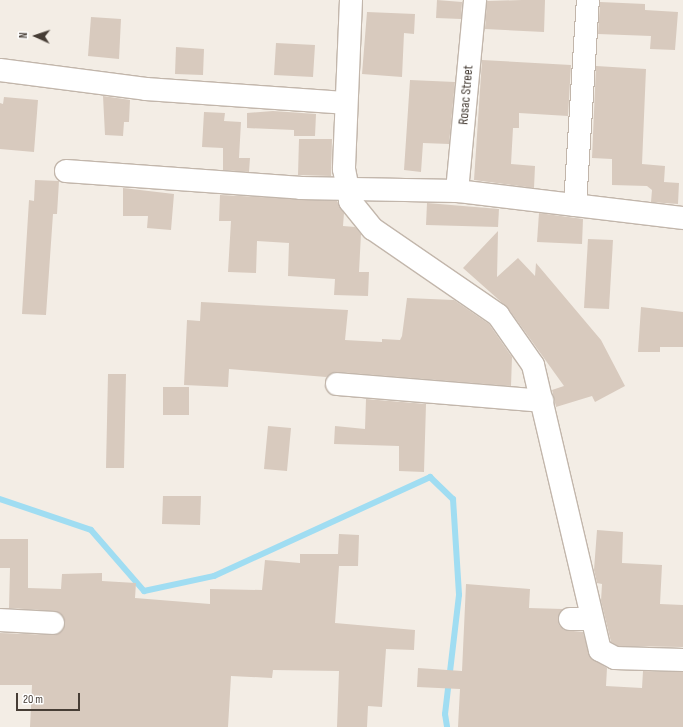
<!DOCTYPE html>
<style>
body{margin:0}
#map{position:relative;width:683px;height:727px;overflow:hidden;background:#f3ede5;font-family:"Sofia Sans Condensed",sans-serif}
div>[style]{position:absolute}
.stream>*{height:6px;margin:-3px;padding:0 3px;transform-origin:3px;border-radius:3px;background:#a0ddf2}
.building>*{inset:0;background:#d8cabe}
.roads{filter:drop-shadow(1px 0 #c2b6ab) drop-shadow(-1px 0 #c2b6ab) drop-shadow(0 1px #c2b6ab) drop-shadow(0 -1px #c2b6ab)}
.minor>*{height:22px;margin:-11px;padding:0 11px;transform-origin:11px;border-radius:11px;background:#fff}
span{translate:-50% -50%;white-space:nowrap;text-align:center;line-height:1.15;-webkit-text-stroke:4px #fff;paint-order:stroke}
.street-label{font-size:14px;color:#463d35}
.north{position:absolute;left:16px;top:16px;width:40px;height:40px;-webkit-text-stroke:3px #fff;paint-order:stroke;rotate:273deg;font-size:11px;font-weight:700;line-height:16px;text-align:center;color:#463d35}
.north::after{content:'';display:block;margin:auto;width:14px;height:18px;background:#463d35;clip-path:polygon(50% 0,100% 100%,50% 72%,0 100%)}
.scale{position:absolute;left:16px;top:693px;width:64px;height:18px;box-sizing:border-box;border:2px solid #463d35;border-top:0;padding-left:5px;font-size:12px;line-height:14px;white-space:nowrap;color:#463d35;-webkit-text-stroke:3px #fff;paint-order:stroke}
</style>
<div id="map">
<div class="stream">
<div style="left:0;top:499px;width:96px;rotate:18.8deg"></div>
<div style="left:91px;top:530px;width:81px;rotate:49deg"></div>
<div style="left:144px;top:591px;width:72px;rotate:-12.1deg"></div>
<div style="left:214px;top:576px;width:238px;rotate:-24.6deg"></div>
<div style="left:430px;top:477px;width:32px;rotate:44deg"></div>
<div style="left:453px;top:499px;width:96px;rotate:86.4deg"></div>
<div style="left:459px;top:595px;width:120px;rotate:96.7deg"></div>
<div style="left:445px;top:714px;width:13px;rotate:81deg"></div>
</div>
<div class="building">
<div style="clip-path:polygon(437px 0,462px 2px,461px 19px,436px 18px)"></div>
<div style="clip-path:polygon(522px 0,545px 0,544px 32px,485px 29px,487px 1px)"></div>
<div style="clip-path:polygon(600px 2px,645px 4px,645px 10px,678px 12px,675px 50px,650px 49px,651px 36px,598px 34px)"></div>
<div style="clip-path:polygon(367px 12px,415px 14px,414px 34px,404px 33px,402px 77px,362px 74px)"></div>
<div style="clip-path:polygon(91px 17px,121px 19px,119px 59px,88px 56px)"></div>
<div style="clip-path:polygon(276px 43px,315px 45px,313px 77px,274px 75px)"></div>
<div style="clip-path:polygon(176px 47px,204px 49px,203px 75px,175px 74px)"></div>
<div style="clip-path:polygon(482px 60px,571px 65px,568px 116px,519px 113px,519px 128px,513px 128px,511px 164px,535px 166px,534px 188px,474px 180px)"></div>
<div style="clip-path:polygon(596px 66px,646px 69px,642px 164px,665px 166px,664px 182px,679px 183px,678px 204px,651px 202px,652px 190px,647px 186px,612px 185px,612px 159px,592px 158px)"></div>
<div style="clip-path:polygon(410px 80px,455px 82px,449px 144px,423px 143px,421px 172px,404px 170px)"></div>
<div style="clip-path:polygon(103px 96px,130px 100px,129px 122px,124px 122px,123px 136px,105px 135px)"></div>
<div style="clip-path:polygon(4px 97px,38px 100px,34px 152px,0 149px,0 103px,3px 104px)"></div>
<div style="clip-path:polygon(273px 111px,316px 114px,315px 136px,294px 136px,294px 130px,247px 128px,247px 113px)"></div>
<div style="clip-path:polygon(204px 112px,225px 113px,224px 121px,241px 122px,239px 158px,250px 158px,249px 172px,223px 170px,223px 148px,202px 147px)"></div>
<div style="clip-path:polygon(299px 139px,332px 139px,331px 176px,298px 175px)"></div>
<div style="clip-path:polygon(35px 180px,59px 181px,57px 214px,53px 214px,46px 315px,22px 314px,29px 200px,34px 201px)"></div>
<div style="clip-path:polygon(123px 188px,174px 194px,171px 230px,147px 228px,148px 216px,123px 216px)"></div>
<div style="clip-path:polygon(220px 195px,337px 201px,344px 213px,343px 226px,355px 227px,361px 234px,359px 272px,369px 272px,368px 296px,334px 295px,335px 279px,288px 276px,289px 243px,257px 241px,256px 273px,228px 272px,231px 221px,219px 221px)"></div>
<div style="clip-path:polygon(427px 203px,499px 209px,498px 227px,426px 225px)"></div>
<div style="clip-path:polygon(539px 213px,583px 219px,582px 244px,537px 242px)"></div>
<div style="clip-path:polygon(498px 231px,497px 277px,518px 258px,535px 276px,536px 263px,601px 340px,625px 386px,595px 402px,592px 396px,556px 407px,552px 390px,564px 386px,508px 308px,463px 268px)"></div>
<div style="clip-path:polygon(588px 239px,613px 240px,609px 309px,584px 308px)"></div>
<div style="clip-path:polygon(407px 298px,454px 300px,489px 324px,512px 357px,511px 386px,338px 372px,326px 377px,229px 369px,228px 387px,184px 385px,187px 320px,200px 321px,201px 302px,348px 310px,345px 340px,382px 342px,382px 339px,400px 340px,402px 336px)"></div>
<div style="clip-path:polygon(641px 307px,683px 312px,683px 347px,660px 347px,660px 352px,638px 352px)"></div>
<div style="clip-path:polygon(108px 374px,126px 374px,124px 468px,106px 468px)"></div>
<div style="clip-path:polygon(163px 387px,189px 387px,189px 415px,163px 415px)"></div>
<div style="clip-path:polygon(366px 399px,426px 404px,424px 472px,399px 471px,399px 446px,334px 444px,335px 426px,365px 429px)"></div>
<div style="clip-path:polygon(268px 426px,291px 428px,287px 471px,264px 469px)"></div>
<div style="clip-path:polygon(163px 496px,201px 496px,200px 525px,162px 524px)"></div>
<div style="clip-path:polygon(597px 530px,623px 532px,622px 563px,662px 565px,660px 604px,683px 605px,683px 647px,618px 646px,611px 642px,601px 601px,602px 584px,597px 583px,594px 570px)"></div>
<div style="clip-path:polygon(339px 534px,359px 535px,358px 566px,339px 566px,335px 623px,415px 630px,414px 650px,386px 649px,382px 707px,368px 706px,367px 727px,337px 727px,339px 671px,273px 670px,272px 678px,231px 676px,228px 727px,30px 727px,32px 685px,0 685px,0 633px,53px 635px,63px 630px,65px 623px,60px 613px,54px 611px,9px 608px,10px 568px,0 568px,0 539px,28px 539px,28px 588px,61px 589px,62px 574px,102px 573px,102px 581px,136px 583px,135px 598px,210px 604px,210px 589px,262px 590px,265px 560px,300px 563px,300px 554px,338px 554px)"></div>
<div style="clip-path:polygon(466px 584px,530px 589px,529px 608px,563px 609px,558px 619px,559px 625px,564px 630px,583px 632px,590px 657px,607px 668px,606px 686px,642px 688px,643px 671px,683px 672px,683px 727px,458px 727px,460px 689px,417px 687px,418px 668px,462px 671px)"></div>
</div>
<div class="roads">
<div class="minor">
<div style="left:351px;top:0;width:169px;rotate:92.4deg"></div>
<div style="left:344px;top:169px;width:33px;rotate:79deg"></div>
<div style="left:350px;top:201px;width:36px;rotate:51deg"></div>
<div style="left:373px;top:229px;width:152px;rotate:34.5deg"></div>
<div style="left:498px;top:315px;width:61px;rotate:55deg"></div>
<div style="left:533px;top:365px;width:293px;rotate:76.8deg"></div>
<div style="left:600px;top:650px;width:17px;rotate:28deg"></div>
<div style="left:615px;top:658px;width:68px;rotate:1.7deg"></div>
<div style="left:0;top:70px;width:147px;rotate:7.4deg"></div>
<div style="left:146px;top:89px;width:199px;rotate:4deg"></div>
<div style="left:66px;top:171px;width:236px;rotate:4.1deg"></div>
<div style="left:301px;top:188px;width:156px;rotate:1.1deg"></div>
<div style="left:457px;top:191px;width:228px;rotate:6.8deg"></div>
<div style="left:457px;top:191px;width:192px;rotate:-84.6deg"></div>
<div style="left:575px;top:205px;width:205px;rotate:-86.4deg"></div>
<div style="left:337px;top:384px;width:206px;rotate:4.7deg"></div>
<div style="left:570px;top:619px;width:21px"></div>
<div style="left:0;top:620px;width:53px;rotate:3.2deg"></div>
</div>
</div>
<div class="street-label">
<span style="left:466px;top:95px;rotate:-85deg">Rosac Street</span>
</div>
<div class="north">N</div>
<div class="scale">20 m</div>
</div>
